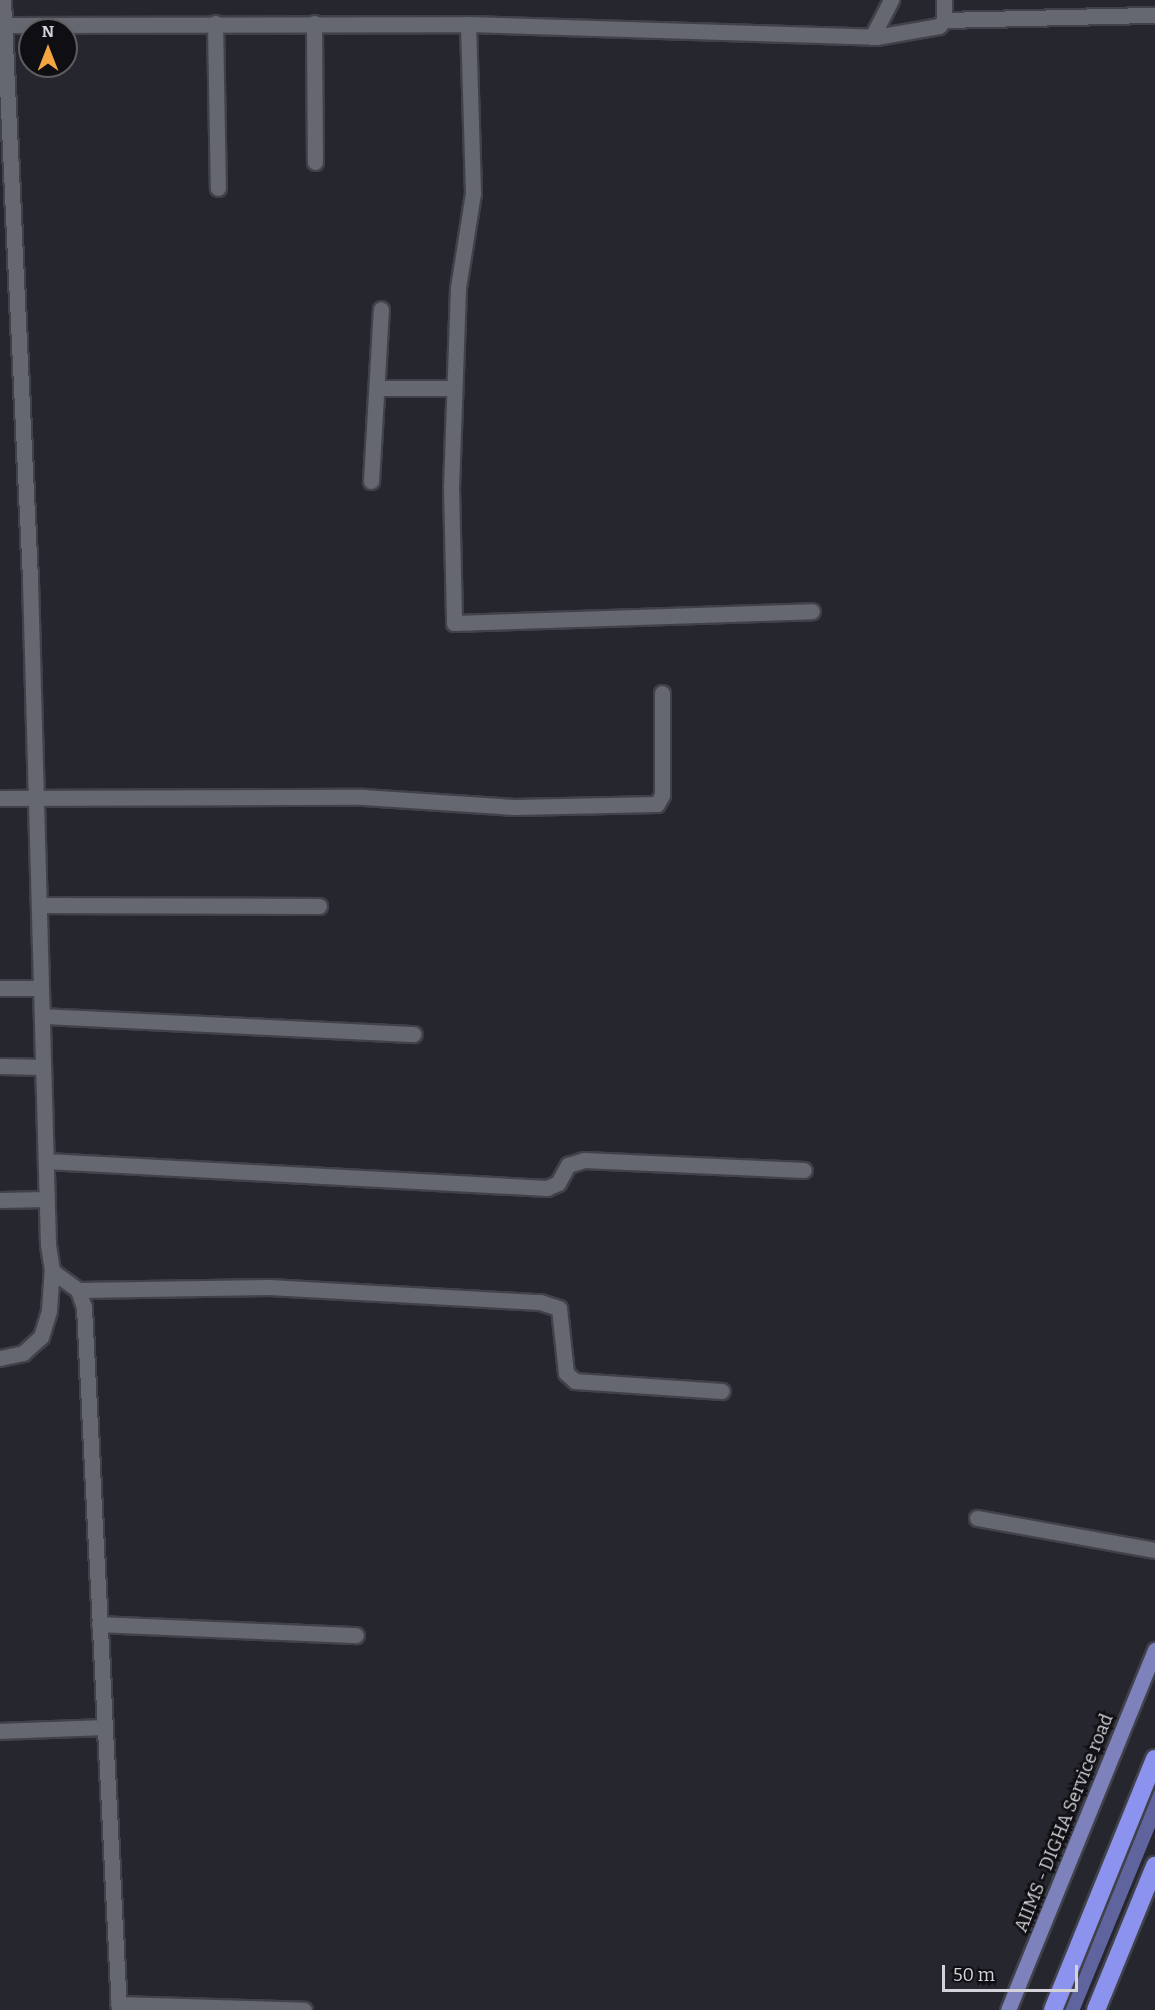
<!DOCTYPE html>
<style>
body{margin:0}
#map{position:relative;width:1155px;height:2010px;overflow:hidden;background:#25262e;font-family:Bitter,serif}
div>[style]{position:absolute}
.canal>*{height:20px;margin:-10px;padding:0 10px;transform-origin:10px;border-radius:10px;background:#5f649e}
.roads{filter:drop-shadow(2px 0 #414249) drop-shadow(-2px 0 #414249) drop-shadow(0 2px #414249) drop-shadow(0 -2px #414249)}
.minor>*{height:15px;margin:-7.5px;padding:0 7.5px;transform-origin:7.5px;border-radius:7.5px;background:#666871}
.major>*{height:15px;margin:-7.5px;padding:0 7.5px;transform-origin:7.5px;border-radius:7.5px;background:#7d82bc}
.highway>*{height:18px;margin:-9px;padding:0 9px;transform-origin:9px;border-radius:9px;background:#8c93ee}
span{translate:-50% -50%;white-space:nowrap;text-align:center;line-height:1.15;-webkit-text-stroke:5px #0f0f13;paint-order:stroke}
.street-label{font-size:18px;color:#d3d3d9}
.north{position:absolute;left:18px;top:18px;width:60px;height:60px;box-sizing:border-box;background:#0f0f13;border:2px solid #5d5d62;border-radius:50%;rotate:0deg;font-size:16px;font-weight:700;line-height:24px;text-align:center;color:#d3d3d9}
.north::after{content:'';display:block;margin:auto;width:21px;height:27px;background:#f2a541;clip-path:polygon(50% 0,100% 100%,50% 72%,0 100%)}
.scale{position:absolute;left:942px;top:1965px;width:136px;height:27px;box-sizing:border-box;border:3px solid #d3d3d9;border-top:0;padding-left:8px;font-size:18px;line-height:21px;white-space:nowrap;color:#d3d3d9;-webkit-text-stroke:4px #0f0f13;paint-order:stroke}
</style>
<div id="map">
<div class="canal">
<div style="left:1069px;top:2010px;width:226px;rotate:-67.6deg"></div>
</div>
<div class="roads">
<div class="minor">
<div style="left:3px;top:0;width:581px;rotate:87.33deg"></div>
<div style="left:30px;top:580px;width:665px;rotate:88.45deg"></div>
<div style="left:48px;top:1245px;width:26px;rotate:81deg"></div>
<div style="left:52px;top:1271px;width:32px;rotate:36deg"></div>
<div style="left:78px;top:1290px;width:18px;rotate:71deg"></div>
<div style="left:84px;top:1307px;width:704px;rotate:87.15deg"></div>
<div style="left:944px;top:20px;width:211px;rotate:-1.4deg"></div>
<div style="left:215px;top:23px;width:165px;rotate:89deg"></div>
<div style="left:314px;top:23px;width:139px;rotate:89.6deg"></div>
<div style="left:468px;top:24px;width:169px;rotate:88.3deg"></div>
<div style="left:473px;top:193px;width:96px;rotate:99deg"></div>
<div style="left:458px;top:288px;width:199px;rotate:92deg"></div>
<div style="left:451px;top:487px;width:136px;rotate:88.7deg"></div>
<div style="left:454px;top:623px;width:358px;rotate:-1.9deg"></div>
<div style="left:5px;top:25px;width:463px;rotate:-0.1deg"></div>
<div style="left:468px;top:24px;width:408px;rotate:1.8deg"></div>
<div style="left:876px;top:37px;width:64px;rotate:-9.9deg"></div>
<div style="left:939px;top:26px;width:8px;rotate:-50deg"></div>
<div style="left:944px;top:20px;width:20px;rotate:-90deg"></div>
<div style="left:872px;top:37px;width:42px;rotate:-62.8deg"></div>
<div style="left:377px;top:388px;width:77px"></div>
<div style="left:371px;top:481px;width:172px;rotate:-86.7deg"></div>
<div style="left:0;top:798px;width:363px;rotate:-0.2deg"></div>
<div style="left:363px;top:797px;width:151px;rotate:3.8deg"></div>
<div style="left:514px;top:807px;width:143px;rotate:-1.2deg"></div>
<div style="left:657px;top:804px;width:10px;rotate:-61deg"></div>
<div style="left:662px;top:795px;width:102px;rotate:-90deg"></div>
<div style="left:39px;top:905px;width:280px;rotate:0.2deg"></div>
<div style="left:0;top:988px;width:41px"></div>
<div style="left:42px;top:1016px;width:372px;rotate:2.8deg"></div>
<div style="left:0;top:1066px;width:43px;rotate:1.3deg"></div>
<div style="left:46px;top:1161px;width:502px;rotate:3.08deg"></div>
<div style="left:547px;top:1188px;width:12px;rotate:-24deg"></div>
<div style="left:558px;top:1183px;width:21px;rotate:-61deg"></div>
<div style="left:568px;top:1165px;width:17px;rotate:-17deg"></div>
<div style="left:584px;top:1160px;width:220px;rotate:2.6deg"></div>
<div style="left:0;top:1200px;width:46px;rotate:-1.2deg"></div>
<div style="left:78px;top:1290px;width:191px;rotate:-0.9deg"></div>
<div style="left:269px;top:1287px;width:271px;rotate:3.2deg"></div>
<div style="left:540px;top:1302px;width:20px;rotate:18deg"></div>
<div style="left:559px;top:1308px;width:65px;rotate:83.9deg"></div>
<div style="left:566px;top:1373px;width:12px;rotate:42deg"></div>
<div style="left:575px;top:1381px;width:147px;rotate:3.9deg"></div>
<div style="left:0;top:1358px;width:24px;rotate:-12deg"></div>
<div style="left:23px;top:1353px;width:24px;rotate:-42deg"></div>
<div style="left:41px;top:1337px;width:28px;rotate:-73deg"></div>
<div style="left:49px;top:1310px;width:39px;rotate:-86deg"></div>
<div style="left:977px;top:1518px;width:181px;rotate:10.2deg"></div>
<div style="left:99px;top:1624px;width:257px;rotate:2.5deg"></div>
<div style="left:0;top:1731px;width:104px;rotate:-2.2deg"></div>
<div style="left:118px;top:2004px;width:186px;rotate:1.8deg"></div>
</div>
<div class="major">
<div style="left:1008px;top:2010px;width:389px;rotate:-67.8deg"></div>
</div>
<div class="highway">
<div style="left:1053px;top:2010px;width:271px;rotate:-67.9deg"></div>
<div style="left:1096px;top:2010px;width:156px;rotate:-67.7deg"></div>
</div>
</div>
<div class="street-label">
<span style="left:1064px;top:1823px;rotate:-68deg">AIIMS - DIGHA Service road</span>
</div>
<div class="north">N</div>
<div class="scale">50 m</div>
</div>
